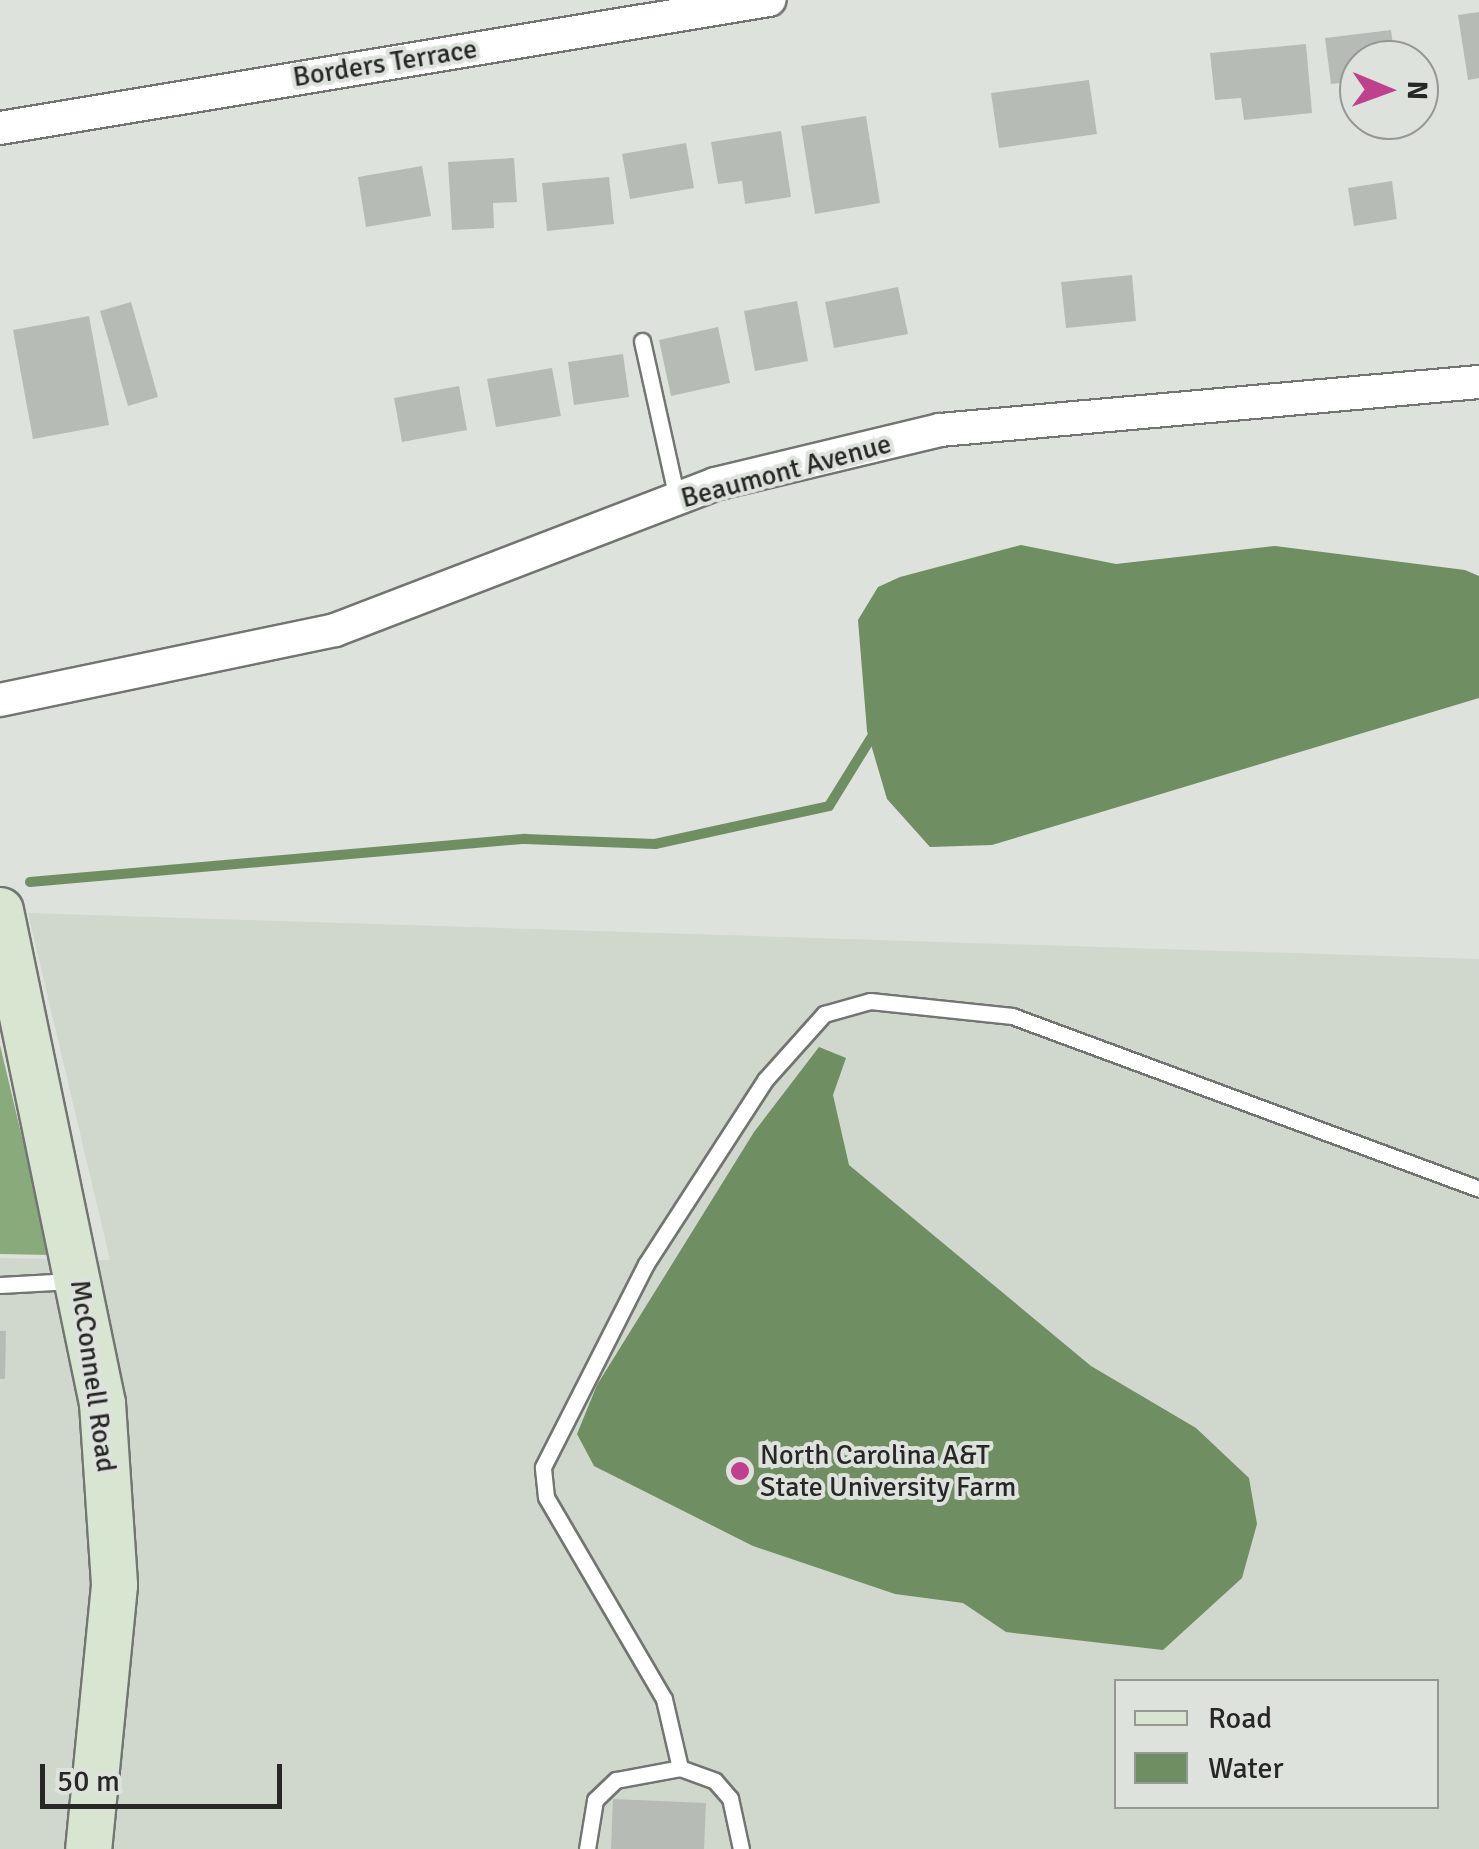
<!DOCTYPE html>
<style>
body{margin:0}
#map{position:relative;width:1479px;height:1849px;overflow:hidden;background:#dee2dd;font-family:Signika,sans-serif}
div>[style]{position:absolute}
.built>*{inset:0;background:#d0d7cd}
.forest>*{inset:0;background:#89aa7b}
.water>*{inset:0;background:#6f8f62}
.stream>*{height:10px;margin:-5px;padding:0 5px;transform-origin:5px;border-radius:5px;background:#6f8f62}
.building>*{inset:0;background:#b7bbb6}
.roads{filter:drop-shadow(2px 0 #727571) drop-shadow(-2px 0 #727571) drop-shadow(0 2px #727571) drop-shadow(0 -2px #727571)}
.lane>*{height:15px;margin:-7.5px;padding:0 7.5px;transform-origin:7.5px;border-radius:7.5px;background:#fff}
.street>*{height:32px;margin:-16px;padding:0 16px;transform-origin:16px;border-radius:16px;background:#fff}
.secondary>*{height:45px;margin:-22.5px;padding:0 22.5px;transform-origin:22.5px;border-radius:22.5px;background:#d7e5d1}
.dots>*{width:28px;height:28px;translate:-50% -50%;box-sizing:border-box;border:5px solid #dee2dd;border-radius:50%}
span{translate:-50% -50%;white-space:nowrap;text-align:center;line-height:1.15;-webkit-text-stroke:8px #dee2dd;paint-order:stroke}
.street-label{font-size:28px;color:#272826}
.poi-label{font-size:28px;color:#272826}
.left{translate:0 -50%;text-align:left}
.legend{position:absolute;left:1114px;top:1679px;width:325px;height:130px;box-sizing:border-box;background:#dee2dd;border:2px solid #959894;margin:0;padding:12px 18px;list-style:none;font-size:30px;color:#272826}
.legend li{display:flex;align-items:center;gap:20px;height:50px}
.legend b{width:50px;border:2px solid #959894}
.north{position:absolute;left:1339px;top:40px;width:100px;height:100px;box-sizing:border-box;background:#dee2dd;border:2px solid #959894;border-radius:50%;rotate:91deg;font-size:28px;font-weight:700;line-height:40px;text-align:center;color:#272826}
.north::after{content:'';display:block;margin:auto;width:35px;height:45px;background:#bf418e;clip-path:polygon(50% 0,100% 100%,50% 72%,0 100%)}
.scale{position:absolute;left:40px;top:1764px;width:242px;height:45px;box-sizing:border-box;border:5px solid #272826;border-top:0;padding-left:12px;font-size:30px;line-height:35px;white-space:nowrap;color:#272826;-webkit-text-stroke:8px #dee2dd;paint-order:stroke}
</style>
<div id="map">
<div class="built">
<div style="clip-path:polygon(evenodd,28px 913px,1479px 959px,1479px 1849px,0 1849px,0 1258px,110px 1260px,28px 913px,1116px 1682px,1436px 1682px,1436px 1806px,1116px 1806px,1116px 1682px)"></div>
</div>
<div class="forest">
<div style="clip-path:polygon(0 1045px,50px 1255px,0 1254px)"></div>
</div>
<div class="water">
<div style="clip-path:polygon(1021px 545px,1116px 564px,1275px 546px,1465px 570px,1479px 576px,1479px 698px,992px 845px,930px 847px,887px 799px,867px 731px,858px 620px,878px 587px,900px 577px)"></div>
<div style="clip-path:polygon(819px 1047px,846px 1058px,833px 1095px,849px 1165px,1091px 1366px,1196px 1428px,1249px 1478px,1257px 1524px,1242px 1578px,1163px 1650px,1006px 1632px,963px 1603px,895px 1594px,753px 1546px,594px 1466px,577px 1434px,597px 1385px,754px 1132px)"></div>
</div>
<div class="stream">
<div style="left:30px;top:882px;width:497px;rotate:-5deg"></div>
<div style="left:525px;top:839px;width:130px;rotate:2.2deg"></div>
<div style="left:655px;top:844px;width:178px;rotate:-12.3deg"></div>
<div style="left:829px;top:806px;width:89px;rotate:-58.3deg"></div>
</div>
<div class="building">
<div style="clip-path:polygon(1479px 12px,1479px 78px,1468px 80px,1458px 15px)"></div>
<div style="clip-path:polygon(1391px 30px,1395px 60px,1359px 60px,1359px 81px,1331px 84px,1325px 38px)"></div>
<div style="clip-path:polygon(1306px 44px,1312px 113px,1244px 120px,1241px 98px,1215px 100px,1210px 53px)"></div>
<div style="clip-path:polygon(1089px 80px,1097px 134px,999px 148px,991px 93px)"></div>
<div style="clip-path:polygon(866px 116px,880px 203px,815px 214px,801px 126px)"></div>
<div style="clip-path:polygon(781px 131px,791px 197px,745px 204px,742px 181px,718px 184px,711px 142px)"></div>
<div style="clip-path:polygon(686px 143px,694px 188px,630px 199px,622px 154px)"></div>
<div style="clip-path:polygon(514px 158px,517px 202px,493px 203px,494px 228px,452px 230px,448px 162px)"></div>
<div style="clip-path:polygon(422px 166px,431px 216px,366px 227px,358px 177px)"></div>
<div style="clip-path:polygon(609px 177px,614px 224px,547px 231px,542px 183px)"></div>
<div style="clip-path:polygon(1392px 181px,1397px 219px,1354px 226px,1348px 188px)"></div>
<div style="clip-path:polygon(1132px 275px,1136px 321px,1066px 328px,1061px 282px)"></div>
<div style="clip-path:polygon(898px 287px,908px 334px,834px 348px,825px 302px)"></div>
<div style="clip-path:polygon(797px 301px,808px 361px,755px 371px,744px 311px)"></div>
<div style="clip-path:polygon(131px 302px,158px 397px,128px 406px,100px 311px)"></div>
<div style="clip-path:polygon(89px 316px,109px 425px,33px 439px,13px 330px)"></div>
<div style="clip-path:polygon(718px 327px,730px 383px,671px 396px,659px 340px)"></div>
<div style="clip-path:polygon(623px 354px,629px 397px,574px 405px,568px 362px)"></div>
<div style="clip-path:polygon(552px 368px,561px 416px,496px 427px,487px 379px)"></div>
<div style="clip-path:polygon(459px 386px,467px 430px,402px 442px,394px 398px)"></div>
<div style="clip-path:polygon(0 1331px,6px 1331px,5px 1379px,0 1379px)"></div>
<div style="clip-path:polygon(613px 1799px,706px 1803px,704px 1849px,611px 1849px)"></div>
</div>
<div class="roads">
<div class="lane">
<div style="left:642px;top:341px;width:162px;rotate:77.5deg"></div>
<div style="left:0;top:1285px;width:72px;rotate:-3.2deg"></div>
<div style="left:680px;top:1768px;width:71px;rotate:-103.1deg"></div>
<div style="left:664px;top:1699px;width:234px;rotate:-120.3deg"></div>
<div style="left:546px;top:1497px;width:30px;rotate:-96deg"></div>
<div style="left:543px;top:1467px;width:228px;rotate:-63.1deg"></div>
<div style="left:646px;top:1264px;width:219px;rotate:-57.1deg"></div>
<div style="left:765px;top:1080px;width:89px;rotate:-48.2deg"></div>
<div style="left:824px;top:1014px;width:48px;rotate:-15.8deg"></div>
<div style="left:870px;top:1001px;width:143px;rotate:6deg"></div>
<div style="left:1012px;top:1016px;width:498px;rotate:20.3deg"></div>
<div style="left:587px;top:1849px;width:50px;rotate:-80.7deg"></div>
<div style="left:595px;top:1800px;width:29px;rotate:-44deg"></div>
<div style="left:616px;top:1780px;width:65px;rotate:-10.6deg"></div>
<div style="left:680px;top:1768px;width:37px;rotate:20deg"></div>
<div style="left:715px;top:1781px;width:23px;rotate:49deg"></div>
<div style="left:730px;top:1798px;width:52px;rotate:77.8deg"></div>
</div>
<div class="street">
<div style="left:0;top:128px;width:780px;rotate:-9.45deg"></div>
<div style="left:0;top:700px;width:342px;rotate:-11.8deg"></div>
<div style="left:335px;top:630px;width:407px;rotate:-21deg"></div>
<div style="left:715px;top:484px;width:231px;rotate:-13.5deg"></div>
<div style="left:940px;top:430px;width:541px;rotate:-5.09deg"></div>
</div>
<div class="secondary">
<div style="left:0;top:910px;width:503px;rotate:78.31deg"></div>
<div style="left:102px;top:1403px;width:182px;rotate:86.2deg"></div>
<div style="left:114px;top:1585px;width:265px;rotate:95.6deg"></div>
</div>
</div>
<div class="dots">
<div style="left:740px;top:1471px;background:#bf418e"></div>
</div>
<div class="street-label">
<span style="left:385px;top:63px;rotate:-9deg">Borders Terrace</span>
<span style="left:786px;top:471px;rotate:-15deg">Beaumont Avenue</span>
<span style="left:93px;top:1376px;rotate:82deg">McConnell Road</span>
</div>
<div class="poi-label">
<span class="left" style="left:760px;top:1471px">North Carolina A&amp;T<br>State University Farm</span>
</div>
<ul class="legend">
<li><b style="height:12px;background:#d7e5d1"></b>Road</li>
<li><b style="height:28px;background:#6f8f62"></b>Water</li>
</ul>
<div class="north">N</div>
<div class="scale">50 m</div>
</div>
